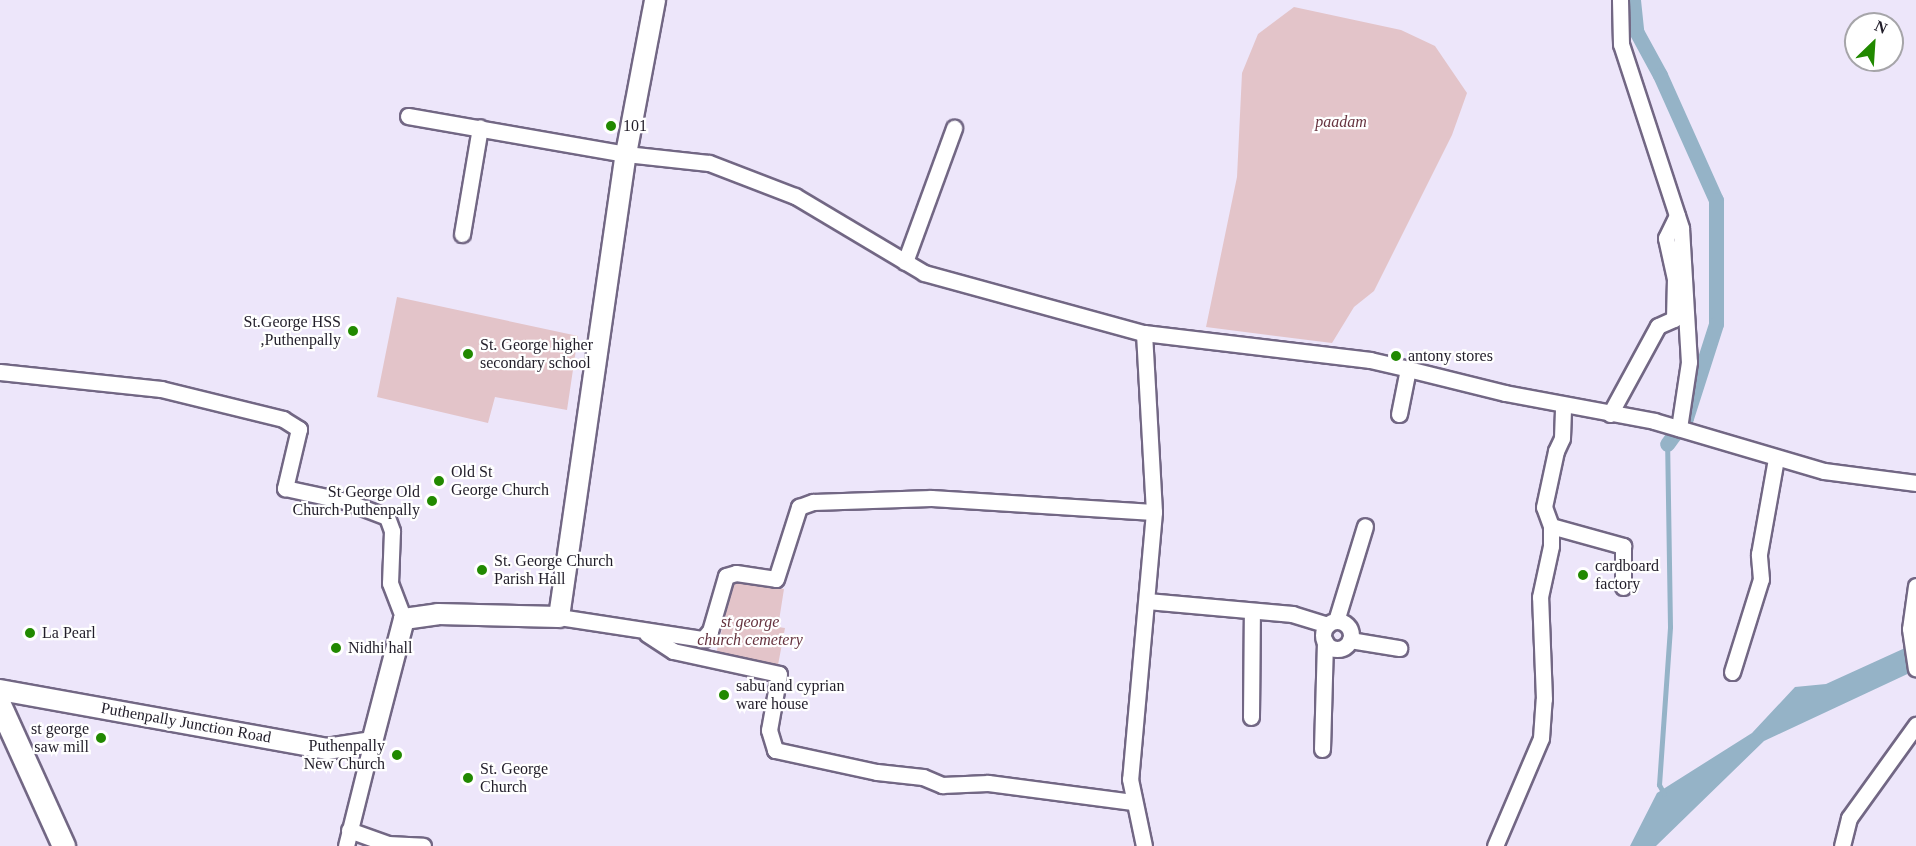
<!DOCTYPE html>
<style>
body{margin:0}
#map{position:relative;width:1916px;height:846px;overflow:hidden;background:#ede6fa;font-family:"Times New Roman",serif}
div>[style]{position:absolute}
.green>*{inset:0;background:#e3c4c9}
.water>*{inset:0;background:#95b3c7}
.stream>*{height:4.5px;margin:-2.25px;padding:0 2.25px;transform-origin:2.25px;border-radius:2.25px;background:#95b3c7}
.canal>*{height:15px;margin:-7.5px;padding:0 7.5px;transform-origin:7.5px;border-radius:7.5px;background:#95b3c7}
.roads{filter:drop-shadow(2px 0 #726784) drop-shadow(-2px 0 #726784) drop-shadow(0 2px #726784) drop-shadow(0 -2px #726784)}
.minor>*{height:15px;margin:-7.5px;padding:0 7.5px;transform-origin:7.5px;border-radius:7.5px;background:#fff}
.minor>.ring{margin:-7.5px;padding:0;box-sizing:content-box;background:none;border:15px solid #fff;border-radius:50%}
.major>*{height:20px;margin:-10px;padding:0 10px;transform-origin:10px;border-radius:10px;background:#fff}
.highway>*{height:22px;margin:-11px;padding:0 11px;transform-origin:11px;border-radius:11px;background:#fff}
.dots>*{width:16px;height:16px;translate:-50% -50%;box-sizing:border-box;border:3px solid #fff;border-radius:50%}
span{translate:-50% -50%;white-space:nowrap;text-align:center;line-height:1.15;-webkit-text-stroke:4.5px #fff;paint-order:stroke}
.park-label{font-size:16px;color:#66333f;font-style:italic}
.poi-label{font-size:16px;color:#211d29}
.left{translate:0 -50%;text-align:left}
.right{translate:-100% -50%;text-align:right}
.street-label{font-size:16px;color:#211d29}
.north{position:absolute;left:1844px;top:12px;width:60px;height:60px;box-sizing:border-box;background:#fff;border:2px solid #a6a5a9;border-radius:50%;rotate:25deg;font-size:16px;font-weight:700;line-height:24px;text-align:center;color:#211d29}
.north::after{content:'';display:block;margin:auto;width:21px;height:27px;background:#218900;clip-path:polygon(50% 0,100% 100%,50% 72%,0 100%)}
</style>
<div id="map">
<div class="green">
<div style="clip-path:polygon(1294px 7px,1401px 30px,1435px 46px,1467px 93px,1452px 135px,1374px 291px,1354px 307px,1332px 343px,1206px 327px,1237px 177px,1242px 73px,1258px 34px)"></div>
<div style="clip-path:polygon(397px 297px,578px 336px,567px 410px,495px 397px,488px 423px,377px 397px)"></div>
<div style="clip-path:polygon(734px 580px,784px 589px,778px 627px,785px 628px,778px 665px,716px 654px)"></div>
</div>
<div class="water">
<div style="clip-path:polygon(1916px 643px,1916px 670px,1764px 741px,1656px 846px,1630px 846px,1657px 793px,1752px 733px,1795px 687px,1826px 684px)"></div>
</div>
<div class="stream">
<div style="left:1664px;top:794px;width:10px;rotate:-119deg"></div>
<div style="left:1659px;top:785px;width:158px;rotate:-86deg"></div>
<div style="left:1670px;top:627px;width:183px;rotate:-90.9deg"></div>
</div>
<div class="canal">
<div style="left:1633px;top:0;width:31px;rotate:84deg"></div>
<div style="left:1636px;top:31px;width:50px;rotate:61.4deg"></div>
<div style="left:1660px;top:75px;width:137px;rotate:65.9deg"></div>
<div style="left:1716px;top:200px;width:124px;rotate:90deg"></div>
<div style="left:1716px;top:324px;width:99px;rotate:107.7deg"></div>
<div style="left:1686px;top:418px;width:32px;rotate:126deg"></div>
</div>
<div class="roads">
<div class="minor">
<div style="left:1620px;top:0;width:44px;rotate:88.7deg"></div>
<div style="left:1621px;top:44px;width:194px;rotate:71.9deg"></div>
<div style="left:1681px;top:228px;width:134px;rotate:86.6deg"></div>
<div style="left:1689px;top:362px;width:67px;rotate:98.6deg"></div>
<div style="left:408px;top:116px;width:221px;rotate:9.9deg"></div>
<div style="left:626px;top:154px;width:83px;rotate:6.2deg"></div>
<div style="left:709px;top:163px;width:92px;rotate:21deg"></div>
<div style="left:795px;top:196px;width:150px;rotate:30.8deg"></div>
<div style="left:924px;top:273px;width:228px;rotate:15.3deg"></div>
<div style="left:1144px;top:333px;width:228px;rotate:6.8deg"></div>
<div style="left:1370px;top:360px;width:39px;rotate:13deg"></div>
<div style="left:1408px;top:369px;width:46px;rotate:101.3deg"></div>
<div style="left:462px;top:234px;width:108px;rotate:-80.4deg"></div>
<div style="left:905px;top:262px;width:143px;rotate:-69.9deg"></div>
<div style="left:1144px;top:333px;width:179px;rotate:86.8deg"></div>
<div style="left:1154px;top:512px;width:268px;rotate:95.1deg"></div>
<div style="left:1130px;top:779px;width:68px;rotate:78.2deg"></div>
<div style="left:1408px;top:369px;width:100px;rotate:13.9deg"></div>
<div style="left:1505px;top:393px;width:152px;rotate:10.6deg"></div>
<div style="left:1654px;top:421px;width:177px;rotate:16.4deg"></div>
<div style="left:1824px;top:471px;width:93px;rotate:7.4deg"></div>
<div style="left:0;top:372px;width:162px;rotate:6deg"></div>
<div style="left:161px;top:389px;width:126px;rotate:13.8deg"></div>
<div style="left:283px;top:419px;width:19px;rotate:32deg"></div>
<div style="left:299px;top:429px;width:61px;rotate:103.3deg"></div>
<div style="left:285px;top:488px;width:61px;rotate:12.2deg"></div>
<div style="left:345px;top:501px;width:45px;rotate:20.9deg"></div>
<div style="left:387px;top:517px;width:15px;rotate:70deg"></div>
<div style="left:392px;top:531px;width:52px;rotate:92.2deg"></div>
<div style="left:390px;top:583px;width:39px;rotate:69deg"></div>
<div style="left:1610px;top:414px;width:100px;rotate:-61.4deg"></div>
<div style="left:1658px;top:326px;width:17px;rotate:-24deg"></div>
<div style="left:1674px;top:319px;width:40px;rotate:-88.6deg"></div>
<div style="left:1675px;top:279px;width:42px;rotate:-102.4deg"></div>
<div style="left:1666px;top:238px;width:25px;rotate:-64deg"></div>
<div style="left:1551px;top:526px;width:75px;rotate:15.5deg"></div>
<div style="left:1623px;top:546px;width:41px;rotate:90deg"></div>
<div style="left:1916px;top:586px;width:43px;rotate:97.9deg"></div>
<div style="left:1910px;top:629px;width:40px;rotate:81.5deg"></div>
<div style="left:1147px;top:601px;width:146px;rotate:5.1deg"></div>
<div style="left:1292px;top:614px;width:37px;rotate:17deg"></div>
<div style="left:559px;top:617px;width:146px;rotate:8.7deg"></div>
<div style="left:703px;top:639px;width:11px;rotate:-49deg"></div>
<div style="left:710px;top:631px;width:57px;rotate:-73.8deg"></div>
<div style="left:726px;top:576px;width:10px;rotate:-17deg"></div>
<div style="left:736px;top:573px;width:40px;rotate:8.5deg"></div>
<div style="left:776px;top:579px;width:76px;rotate:-72.3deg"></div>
<div style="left:799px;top:507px;width:15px;rotate:-20deg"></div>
<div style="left:813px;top:502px;width:118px;rotate:-1.9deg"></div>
<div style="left:931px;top:498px;width:223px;rotate:3.6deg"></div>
<div style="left:1336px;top:621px;width:99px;rotate:-73deg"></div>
<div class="ring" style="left:1323px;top:621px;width:13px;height:13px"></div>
<div style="left:647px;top:634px;width:31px;rotate:33deg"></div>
<div style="left:673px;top:651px;width:108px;rotate:12.2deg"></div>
<div style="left:779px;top:674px;width:57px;rotate:100.1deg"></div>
<div style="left:769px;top:730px;width:21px;rotate:73deg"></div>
<div style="left:775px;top:750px;width:104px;rotate:12.2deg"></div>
<div style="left:877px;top:772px;width:46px;rotate:6.2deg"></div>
<div style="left:923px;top:777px;width:21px;rotate:23deg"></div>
<div style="left:942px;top:785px;width:46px;rotate:-2.5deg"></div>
<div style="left:988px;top:783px;width:146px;rotate:7.5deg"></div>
<div style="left:1350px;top:640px;width:50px;rotate:9.3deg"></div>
<div style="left:1732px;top:672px;width:97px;rotate:-72.7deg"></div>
<div style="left:1761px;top:579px;width:25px;rotate:-95deg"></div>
<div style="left:1759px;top:554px;width:97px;rotate:-79.9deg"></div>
<div style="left:1251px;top:717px;width:106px;rotate:-89.5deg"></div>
<div style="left:1322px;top:749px;width:108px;rotate:-88.4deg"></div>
<div style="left:349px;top:830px;width:41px;rotate:19.7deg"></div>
<div style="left:388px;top:844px;width:35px;rotate:3deg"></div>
<div style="left:346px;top:846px;width:107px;rotate:-76deg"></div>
<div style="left:1495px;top:846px;width:117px;rotate:-66.9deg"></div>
<div style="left:1541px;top:738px;width:39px;rotate:-86deg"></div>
<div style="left:1544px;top:699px;width:102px;rotate:-92.2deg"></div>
<div style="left:1540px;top:597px;width:52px;rotate:-77.8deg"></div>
<div style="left:1551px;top:546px;width:20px;rotate:-90deg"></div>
<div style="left:1551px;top:526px;width:20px;rotate:-110deg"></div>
<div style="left:1544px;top:507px;width:57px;rotate:-77.9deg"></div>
<div style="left:1556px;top:451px;width:14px;rotate:-65deg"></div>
<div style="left:1562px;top:438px;width:33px;rotate:-88deg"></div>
<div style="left:1842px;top:846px;width:29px;rotate:-76deg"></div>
<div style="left:1849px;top:818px;width:115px;rotate:-54.2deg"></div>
</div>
<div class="major">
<div style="left:0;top:690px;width:332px;rotate:10.2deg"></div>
<div style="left:327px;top:749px;width:46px;rotate:-8.8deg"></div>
<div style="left:372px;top:742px;width:127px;rotate:-75.4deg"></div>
<div style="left:404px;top:619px;width:34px;rotate:-8deg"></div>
<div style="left:438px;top:614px;width:121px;rotate:1.4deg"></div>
<div style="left:559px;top:617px;width:468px;rotate:-81.8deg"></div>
<div style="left:626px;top:154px;width:157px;rotate:-79.3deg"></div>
</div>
<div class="highway">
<div style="left:0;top:705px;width:155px;rotate:65.6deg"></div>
</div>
</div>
<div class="dots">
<div style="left:611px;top:126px;background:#218900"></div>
<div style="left:353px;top:331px;background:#218900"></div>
<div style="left:468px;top:354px;background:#218900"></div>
<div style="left:1396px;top:356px;background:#218900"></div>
<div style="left:439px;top:481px;background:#218900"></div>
<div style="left:432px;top:501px;background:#218900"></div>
<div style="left:482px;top:570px;background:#218900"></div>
<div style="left:1583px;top:575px;background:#218900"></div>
<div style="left:30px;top:633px;background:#218900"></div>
<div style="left:336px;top:648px;background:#218900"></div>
<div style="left:724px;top:695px;background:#218900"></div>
<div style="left:101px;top:738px;background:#218900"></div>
<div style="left:397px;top:755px;background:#218900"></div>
<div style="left:468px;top:778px;background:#218900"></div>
</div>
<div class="park-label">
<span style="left:1341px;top:122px">paadam</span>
<span style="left:750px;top:631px">st george<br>church cemetery</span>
</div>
<div class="poi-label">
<span class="left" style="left:623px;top:126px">101</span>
<span class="right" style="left:341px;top:331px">St.George HSS<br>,Puthenpally</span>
<span class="left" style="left:480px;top:354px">St. George higher<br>secondary school</span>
<span class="left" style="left:1408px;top:356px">antony stores</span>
<span class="left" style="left:451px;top:481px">Old St<br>George Church</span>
<span class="right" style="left:420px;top:501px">St George Old<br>Church Puthenpally</span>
<span class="left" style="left:494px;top:570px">St. George Church<br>Parish Hall</span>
<span class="left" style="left:1595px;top:575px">cardboard<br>factory</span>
<span class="left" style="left:42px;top:633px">La Pearl</span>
<span class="left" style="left:348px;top:648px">Nidhi hall</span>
<span class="left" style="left:736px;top:695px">sabu and cyprian<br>ware house</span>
<span class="right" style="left:89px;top:738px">st george<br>saw mill</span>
<span class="right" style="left:385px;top:755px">Puthenpally<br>New Church</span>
<span class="left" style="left:480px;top:778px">St. George<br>Church</span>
</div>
<div class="street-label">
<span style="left:186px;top:723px;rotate:10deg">Puthenpally Junction Road</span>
</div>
<div class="north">N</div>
</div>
